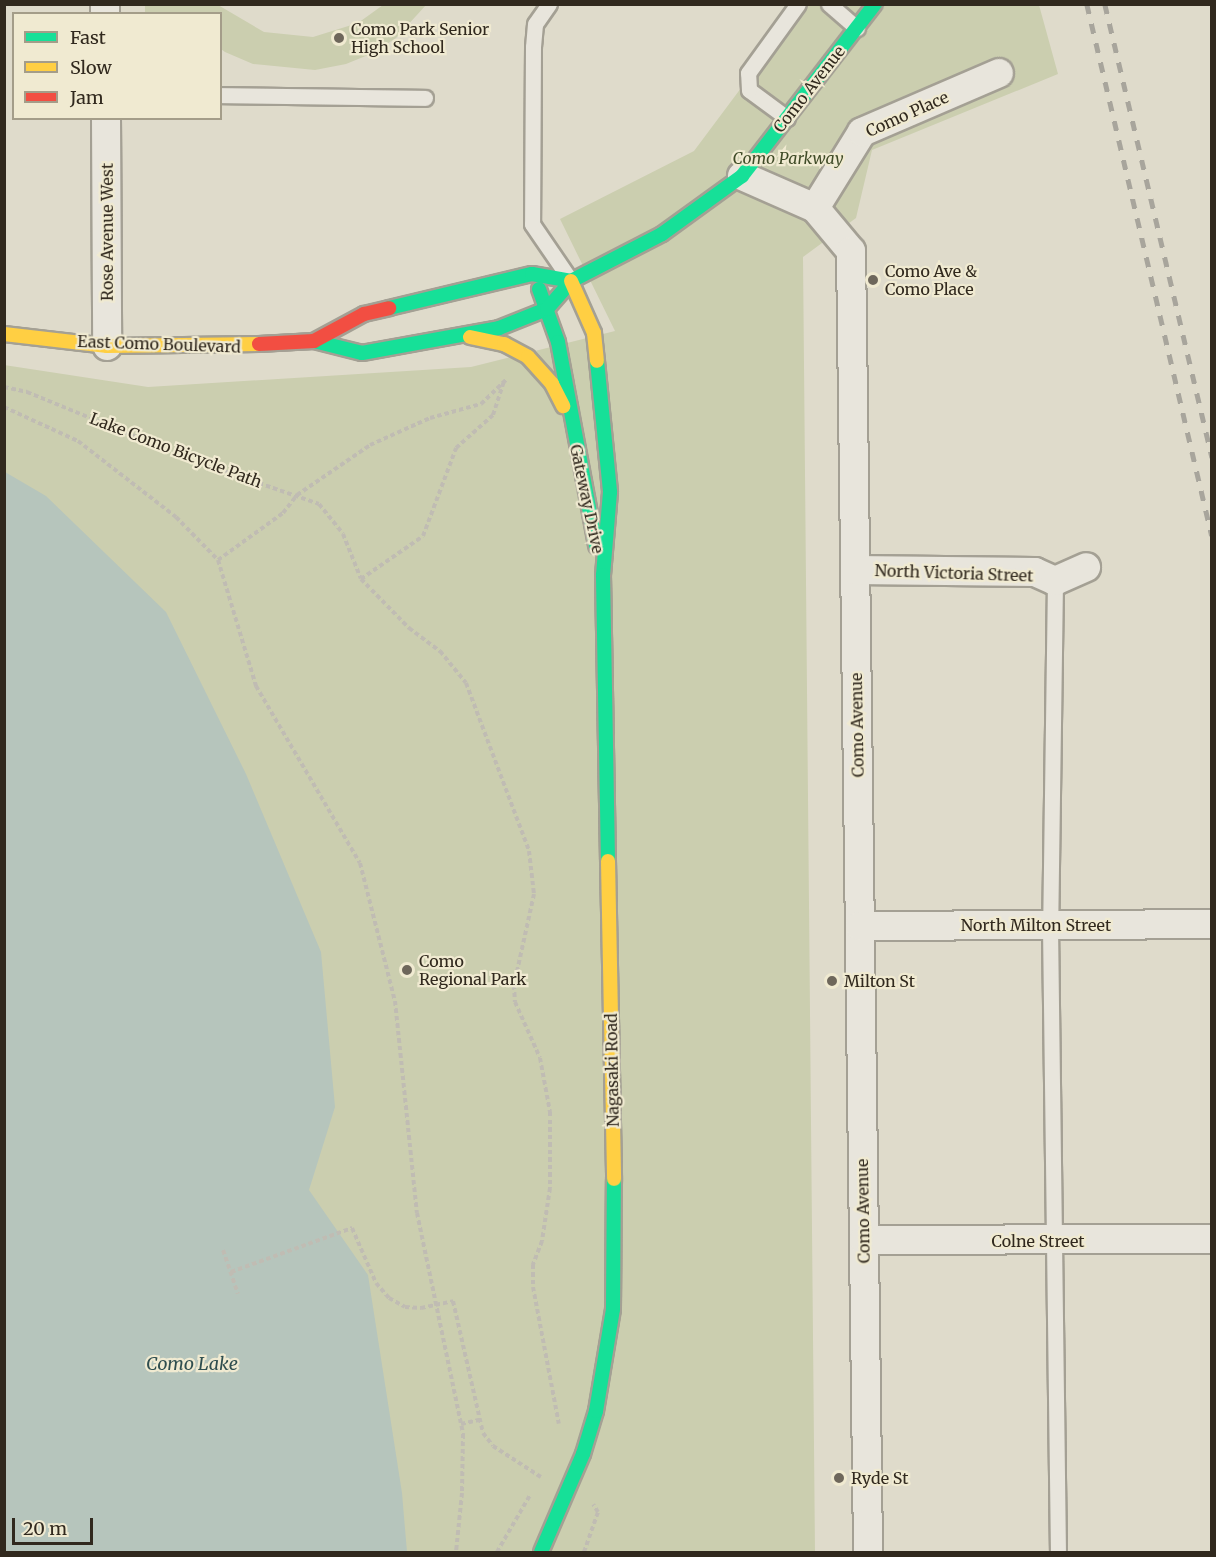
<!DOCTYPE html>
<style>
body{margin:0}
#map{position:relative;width:1216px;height:1557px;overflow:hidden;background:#dfdbcb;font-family:Merriweather,serif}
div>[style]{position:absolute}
.green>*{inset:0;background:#cbceaf}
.water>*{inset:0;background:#b6c5bc}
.path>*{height:4px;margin-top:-2px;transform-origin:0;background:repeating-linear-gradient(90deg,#c0bcb3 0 4.5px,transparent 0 7.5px)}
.roads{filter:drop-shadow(2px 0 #a4a094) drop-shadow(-2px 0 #a4a094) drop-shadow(0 2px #a4a094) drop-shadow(0 -2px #a4a094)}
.lane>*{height:15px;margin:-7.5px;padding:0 7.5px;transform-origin:7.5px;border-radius:7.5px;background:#e8e5dc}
.street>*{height:28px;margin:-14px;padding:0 14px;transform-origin:14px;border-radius:14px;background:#e8e5dc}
.fast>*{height:14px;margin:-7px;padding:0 7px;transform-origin:7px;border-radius:7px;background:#16e098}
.slow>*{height:14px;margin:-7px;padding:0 7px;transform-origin:7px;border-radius:7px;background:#ffcf43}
.jam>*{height:14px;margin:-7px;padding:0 7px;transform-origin:7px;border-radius:7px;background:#f24e42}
.rail>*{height:4.5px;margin-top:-2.25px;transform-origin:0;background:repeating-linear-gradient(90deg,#a8a59c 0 10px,transparent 0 20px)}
.dots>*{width:16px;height:16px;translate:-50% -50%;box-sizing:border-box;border:3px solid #f0ead1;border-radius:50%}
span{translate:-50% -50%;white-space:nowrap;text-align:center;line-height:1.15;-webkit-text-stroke:4.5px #f0ead1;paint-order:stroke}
.poi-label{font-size:16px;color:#31291e}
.left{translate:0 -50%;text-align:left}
.street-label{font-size:16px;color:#31291e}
.park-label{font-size:16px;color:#3f4b27;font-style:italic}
.water-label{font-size:18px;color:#2f4e4f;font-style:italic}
.frame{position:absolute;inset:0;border:6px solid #31291e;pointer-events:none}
.legend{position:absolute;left:12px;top:12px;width:210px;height:108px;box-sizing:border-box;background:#f0ead1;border:2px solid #a49d89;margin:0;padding:8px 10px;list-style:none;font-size:18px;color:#31291e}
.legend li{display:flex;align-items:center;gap:12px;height:30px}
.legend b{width:30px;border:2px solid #a49d89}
.scale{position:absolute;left:12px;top:1518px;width:81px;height:27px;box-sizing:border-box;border:3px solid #31291e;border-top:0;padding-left:8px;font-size:18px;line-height:21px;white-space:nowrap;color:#31291e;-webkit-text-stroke:4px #f0ead1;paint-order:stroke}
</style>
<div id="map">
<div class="green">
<div style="clip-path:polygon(145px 5px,218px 5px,264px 32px,313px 37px,358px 23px,383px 5px,426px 5px,396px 38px,373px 53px,346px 64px,315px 70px,253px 64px,225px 52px,221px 49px,220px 14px,145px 13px)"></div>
<div style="clip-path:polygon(803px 5px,1039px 5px,1058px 74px,872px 150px,856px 218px,803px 257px,815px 1552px,5px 1552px,4px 365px,148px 387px,471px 367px,615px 331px,560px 219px,694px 151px)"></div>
</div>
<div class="water">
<div style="clip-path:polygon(5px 472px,46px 496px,166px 612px,246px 774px,321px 952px,335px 1107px,309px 1190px,368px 1275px,402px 1493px,407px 1552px,5px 1552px)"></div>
</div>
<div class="path">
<div style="left:4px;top:387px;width:24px;rotate:12deg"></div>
<div style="left:27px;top:392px;width:182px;rotate:22.3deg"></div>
<div style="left:195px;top:461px;width:131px;rotate:19.1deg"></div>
<div style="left:319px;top:504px;width:38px;rotate:51deg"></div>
<div style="left:343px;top:534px;width:48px;rotate:68.2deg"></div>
<div style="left:361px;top:579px;width:69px;rotate:45.6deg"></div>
<div style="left:409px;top:628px;width:39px;rotate:37deg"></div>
<div style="left:440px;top:651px;width:41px;rotate:50.9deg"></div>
<div style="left:466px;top:683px;width:179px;rotate:69.4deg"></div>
<div style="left:529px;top:851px;width:43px;rotate:83.4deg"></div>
<div style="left:534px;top:894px;width:93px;rotate:102.4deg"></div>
<div style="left:514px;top:985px;width:17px;rotate:87deg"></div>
<div style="left:515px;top:1002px;width:61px;rotate:65.9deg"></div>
<div style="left:540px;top:1058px;width:55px;rotate:79.5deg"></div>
<div style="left:550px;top:1112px;width:76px;rotate:90deg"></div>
<div style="left:550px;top:1188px;width:54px;rotate:98.6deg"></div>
<div style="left:542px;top:1241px;width:26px;rotate:111deg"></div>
<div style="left:533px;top:1265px;width:22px;rotate:90deg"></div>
<div style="left:533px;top:1287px;width:139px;rotate:79.3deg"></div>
<div style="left:4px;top:407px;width:81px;rotate:24.7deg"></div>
<div style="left:78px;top:441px;width:124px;rotate:37.8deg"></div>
<div style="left:176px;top:517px;width:60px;rotate:45.7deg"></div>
<div style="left:218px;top:560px;width:132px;rotate:73.2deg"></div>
<div style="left:256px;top:686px;width:205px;rotate:59.6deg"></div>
<div style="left:360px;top:863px;width:142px;rotate:75.8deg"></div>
<div style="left:395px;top:1001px;width:213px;rotate:84.1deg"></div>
<div style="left:417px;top:1213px;width:226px;rotate:78.2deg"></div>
<div style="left:463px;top:1434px;width:59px;rotate:91deg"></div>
<div style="left:462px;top:1493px;width:59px;rotate:95.8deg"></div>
<div style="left:218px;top:560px;width:80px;rotate:-35.9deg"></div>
<div style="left:283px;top:513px;width:23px;rotate:-52deg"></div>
<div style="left:297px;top:495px;width:88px;rotate:-34.4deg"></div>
<div style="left:370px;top:445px;width:66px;rotate:-24.2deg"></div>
<div style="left:430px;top:418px;width:53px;rotate:-15.4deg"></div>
<div style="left:481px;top:404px;width:36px;rotate:-44deg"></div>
<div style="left:361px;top:579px;width:75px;rotate:-34.7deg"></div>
<div style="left:423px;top:536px;width:94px;rotate:-69.4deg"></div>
<div style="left:456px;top:448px;width:50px;rotate:-41.7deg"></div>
<div style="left:493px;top:415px;width:35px;rotate:-72deg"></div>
<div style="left:223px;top:1250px;width:46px;rotate:71.2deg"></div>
<div style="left:231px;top:1272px;width:129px;rotate:-20deg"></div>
<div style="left:352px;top:1228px;width:60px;rotate:66.4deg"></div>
<div style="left:376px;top:1283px;width:20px;rotate:49deg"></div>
<div style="left:389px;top:1298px;width:18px;rotate:29deg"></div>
<div style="left:405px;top:1307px;width:16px;rotate:4deg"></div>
<div style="left:421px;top:1308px;width:33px;rotate:-12deg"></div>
<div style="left:453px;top:1301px;width:135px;rotate:77.2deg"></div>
<div style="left:483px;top:1433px;width:16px;rotate:52deg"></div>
<div style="left:493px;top:1446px;width:57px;rotate:32.9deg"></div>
<div style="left:461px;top:1424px;width:18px;rotate:-13deg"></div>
<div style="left:497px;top:1552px;width:66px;rotate:-59.9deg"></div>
<div style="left:584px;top:1552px;width:42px;rotate:-70.7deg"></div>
<div style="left:598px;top:1512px;width:9px;rotate:-122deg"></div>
</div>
<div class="roads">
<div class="lane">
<div style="left:549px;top:4px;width:24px;rotate:125deg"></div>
<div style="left:535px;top:24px;width:23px;rotate:95deg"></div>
<div style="left:533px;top:47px;width:177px;rotate:90.3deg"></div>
<div style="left:532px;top:224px;width:65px;rotate:55.6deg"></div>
<div style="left:829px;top:4px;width:37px;rotate:41deg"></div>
<div style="left:220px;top:95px;width:205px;rotate:0.8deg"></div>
<div style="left:787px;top:118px;width:47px;rotate:-143.6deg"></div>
<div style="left:749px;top:90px;width:17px;rotate:-93deg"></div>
<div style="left:748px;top:73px;width:85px;rotate:-54.1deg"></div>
<div style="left:1055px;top:581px;width:345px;rotate:90.8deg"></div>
<div style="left:1050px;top:926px;width:626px;rotate:89.27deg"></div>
</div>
<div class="street">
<div style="left:105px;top:4px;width:10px;rotate:90deg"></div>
<div style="left:106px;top:118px;width:228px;rotate:89.7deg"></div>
<div style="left:742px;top:176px;width:80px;rotate:23.7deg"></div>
<div style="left:815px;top:208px;width:56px;rotate:50.1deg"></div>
<div style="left:851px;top:251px;width:1301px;rotate:89.25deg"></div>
<div style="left:815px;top:208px;width:89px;rotate:-58.3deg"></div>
<div style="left:862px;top:132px;width:149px;rotate:-23.3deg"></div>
<div style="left:855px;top:570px;width:180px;rotate:0.6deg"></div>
<div style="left:1035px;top:572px;width:22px;rotate:24deg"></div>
<div style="left:1055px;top:581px;width:34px;rotate:-24deg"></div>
<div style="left:860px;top:926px;width:352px;rotate:-0.3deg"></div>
<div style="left:864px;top:1240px;width:348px;rotate:-0.2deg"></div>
</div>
<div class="fast">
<div style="left:539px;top:289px;width:56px;rotate:70.3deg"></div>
<div style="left:558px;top:342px;width:208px;rotate:79.4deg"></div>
<div style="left:389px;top:308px;width:147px;rotate:-13.4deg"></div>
<div style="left:532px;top:274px;width:40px;rotate:10deg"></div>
<div style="left:314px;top:341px;width:49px;rotate:14deg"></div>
<div style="left:362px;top:353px;width:139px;rotate:-10.3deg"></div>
<div style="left:499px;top:328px;width:52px;rotate:-21.6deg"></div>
<div style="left:547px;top:309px;width:37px;rotate:-49deg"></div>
<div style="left:571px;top:281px;width:102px;rotate:-27.3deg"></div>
<div style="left:662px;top:234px;width:99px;rotate:-35.9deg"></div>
<div style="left:742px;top:176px;width:217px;rotate:-52.3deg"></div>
<div style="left:597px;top:361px;width:132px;rotate:84.3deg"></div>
<div style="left:610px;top:492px;width:83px;rotate:94.8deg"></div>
<div style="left:603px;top:575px;width:286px;rotate:89deg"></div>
<div style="left:541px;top:1552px;width:107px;rotate:-66.8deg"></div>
<div style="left:583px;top:1454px;width:45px;rotate:-73.2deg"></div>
<div style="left:596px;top:1411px;width:103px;rotate:-80.5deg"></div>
<div style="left:613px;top:1309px;width:130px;rotate:-89.6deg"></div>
</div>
<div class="slow">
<div style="left:571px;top:281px;width:57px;rotate:66.1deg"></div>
<div style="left:594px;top:333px;width:28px;rotate:84deg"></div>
<div style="left:4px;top:334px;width:104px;rotate:6.6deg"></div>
<div style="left:107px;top:346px;width:152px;rotate:-0.8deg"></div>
<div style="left:470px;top:337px;width:35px;rotate:12deg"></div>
<div style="left:504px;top:344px;width:27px;rotate:28deg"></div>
<div style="left:528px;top:357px;width:36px;rotate:48deg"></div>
<div style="left:552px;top:384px;width:25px;rotate:63deg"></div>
<div style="left:608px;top:861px;width:318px;rotate:88.9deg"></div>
</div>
<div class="jam">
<div style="left:259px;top:344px;width:55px;rotate:-3.1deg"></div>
<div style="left:314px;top:341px;width:57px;rotate:-28.4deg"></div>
<div style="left:364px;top:314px;width:26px;rotate:-13deg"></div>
</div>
</div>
<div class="rail">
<div style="left:1087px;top:4px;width:546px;rotate:76.78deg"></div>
<div style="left:1105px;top:4px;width:466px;rotate:76.7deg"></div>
</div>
<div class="dots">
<div style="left:339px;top:38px;background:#6e675b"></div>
<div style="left:873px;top:280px;background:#6e675b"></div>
<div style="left:407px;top:970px;background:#6e675b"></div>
<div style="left:832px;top:981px;background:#6e675b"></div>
<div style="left:839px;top:1478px;background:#6e675b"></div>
</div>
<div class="poi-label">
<span class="left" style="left:351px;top:38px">Como Park Senior<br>High School</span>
<span class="left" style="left:885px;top:280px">Como Ave &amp;<br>Como Place</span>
<span class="left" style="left:419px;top:970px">Como<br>Regional Park</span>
<span class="left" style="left:844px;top:981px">Milton St</span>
<span class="left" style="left:851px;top:1478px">Ryde St</span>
</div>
<div class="street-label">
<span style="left:809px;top:89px;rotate:-52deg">Como Avenue</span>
<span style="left:907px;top:114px;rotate:-24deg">Como Place</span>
<span style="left:107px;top:232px;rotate:-90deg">Rose Avenue West</span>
<span style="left:159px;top:344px;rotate:2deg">East Como Boulevard</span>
<span style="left:176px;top:450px;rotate:21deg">Lake Como Bicycle Path</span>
<span style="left:587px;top:499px;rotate:78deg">Gateway Drive</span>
<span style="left:954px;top:573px;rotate:2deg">North Victoria Street</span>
<span style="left:857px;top:725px;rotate:-91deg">Como Avenue</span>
<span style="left:1036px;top:925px">North Milton Street</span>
<span style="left:612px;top:1070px;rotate:-91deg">Nagasaki Road</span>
<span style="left:863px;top:1211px;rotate:-91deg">Como Avenue</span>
<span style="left:1038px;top:1241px">Colne Street</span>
</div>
<div class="park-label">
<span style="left:788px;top:158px">Como Parkway</span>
</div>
<div class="water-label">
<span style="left:192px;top:1364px">Como Lake</span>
</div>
<div class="frame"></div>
<ul class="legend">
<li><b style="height:8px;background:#16e098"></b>Fast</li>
<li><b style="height:8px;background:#ffcf43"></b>Slow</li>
<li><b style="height:8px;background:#f24e42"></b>Jam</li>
</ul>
<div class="scale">20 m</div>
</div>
